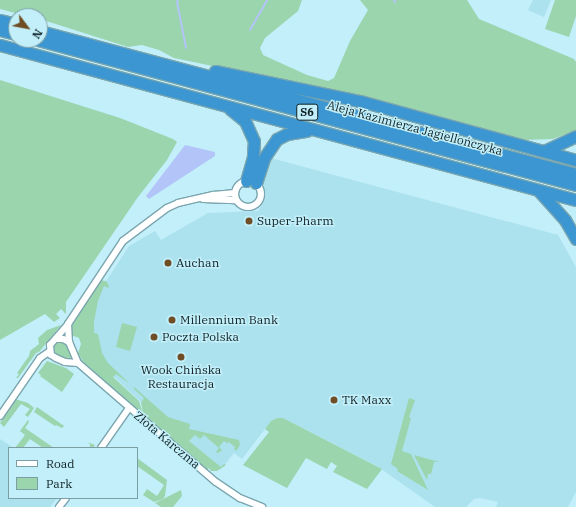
<!DOCTYPE html>
<meta charset="utf-8">
<style>
body{margin:0}
#map{position:relative;width:576px;height:507px;overflow:hidden;background:#c2eff9;font-family:"IBM Plex Serif",serif}
div>[style]{position:absolute}
.built>*{inset:0;background:#ace2ed}
.green>*{inset:0;background:#9ad5ae}
.water>*{inset:0;background:#b3c5f8}
.stream>*{height:2px;margin:-1px;padding:0 1px;transform-origin:1px;border-radius:1px;background:#b3c5f8}
.roads{filter:drop-shadow(1px 0 #7ba6af) drop-shadow(-1px 0 #7ba6af) drop-shadow(0 1px #7ba6af) drop-shadow(0 -1px #7ba6af)}
.street>*{height:6px;margin:-3px;padding:0 3px;transform-origin:3px;border-radius:3px;background:#fff}
.street>.ring{margin:-3px;padding:0;box-sizing:content-box;background:none;border:6px solid #fff;border-radius:50%}
.highway>*{height:11px;margin:-5.5px;padding:0 5.5px;transform-origin:5.5px;border-radius:5.5px;background:#3c96d1}
.dots>*{width:11px;height:11px;translate:-50% -50%;box-sizing:border-box;border:2px solid #c2eff9;border-radius:50%}
span{translate:-50% -50%;white-space:nowrap;text-align:center;line-height:1.15;-webkit-text-stroke:3px #c2eff9;paint-order:stroke}
.shield-label span{padding:1px 3px;background:#c2eff9;border:1px solid;border-radius:3px;-webkit-text-stroke-width:0}
.shield-label{font-size:11px;color:#102125;font-weight:700}
.street-label{font-size:12px;color:#102125}
.poi-label{font-size:12px;color:#102125}
.left{translate:0 -50%;text-align:left}
.legend{position:absolute;left:8px;top:447px;width:130px;height:52px;box-sizing:border-box;background:#c2eff9;border:1px solid #7b9da4;margin:0;padding:5px 7px;list-style:none;font-size:12px;color:#102125}
.legend li{display:flex;align-items:center;gap:8px;height:20px}
.legend b{width:20px;border:1px solid #7b9da4}
.north{position:absolute;left:8px;top:8px;width:40px;height:40px;box-sizing:border-box;background:#c2eff9;border:1px solid #7b9da4;border-radius:50%;rotate:122deg;font-size:11px;font-weight:700;line-height:16px;text-align:center;color:#102125}
.north::after{content:'';display:block;margin:auto;width:14px;height:18px;background:#6f4e25;clip-path:polygon(50% 0,100% 100%,50% 72%,0 100%)}
</style>
<div id="map">
<div class="built">
<div style="clip-path:polygon(533px 0,551px 0,544px 17px,528px 10px)"></div>
<div style="clip-path:polygon(267px 157px,558px 235px,576px 267px,576px 492px,568px 507px,496px 507px,498px 502px,480px 498px,474px 499px,466px 507px,435px 507px,377px 466px,283px 418px,277px 418px,271px 421px,242px 459px,234px 453px,222px 468px,140px 401px,101px 365px,81px 320px,129px 246px,155px 231px,161px 240px,208px 213px,258px 211px,264px 201px,265px 192px,261px 183px)"></div>
<div style="clip-path:polygon(0 439px,14px 448px,9px 448px,9px 498px,57px 498px,50px 507px,0 507px)"></div>
</div>
<div class="green">
<div style="clip-path:polygon(0 0,302px 0,298px 11px,265px 38px,260px 48px,263px 55px,307px 75px,328px 81px,334px 78px,350px 41px,368px 10px,360px 0,467px 0,479px 19px,574px 59px,576px 62px,576px 130px,553px 139px,523px 140px,363px 97px,174px 58px,159px 50px,142px 45px,128px 47px,40px 19px,40px 16px,27px 16px,0 9px)"></div>
<div style="clip-path:polygon(555px 0,576px 0,576px 16px,569px 37px,545px 29px)"></div>
<div style="clip-path:polygon(0 80px,120px 118px,173px 139px,177px 142px,167px 160px,138px 197px,66px 302px,66px 314px,61px 309px,56px 314px,60px 318px,54px 322px,45px 314px,0 340px)"></div>
<div style="clip-path:polygon(100px 280px,106px 281px,109px 286px,108px 288px,104px 286px,98px 301px,94px 322px,94px 333px,98px 334px,102px 353px,108px 363px,130px 384px,116px 374px,113px 377px,139px 401px,143px 414px,84px 364px,78px 353px,81px 344px,79px 338px,71px 335px,71px 326px,72px 321px)"></div>
<div style="clip-path:polygon(122px 323px,137px 327px,130px 351px,116px 347px)"></div>
<div style="clip-path:polygon(61px 325px,39px 352px,36px 353px,18px 378px,16px 378px,19px 374px,17px 373px,29px 356px,30px 351px,39px 344px,38px 338px,47px 330px)"></div>
<div style="clip-path:polygon(63px 341px,67px 344px,74px 360px,64px 359px,55px 354px,54px 346px,58px 342px)"></div>
<div style="clip-path:polygon(47px 361px,66px 368px,74px 374px,62px 392px,40px 376px,41px 375px,38px 373px)"></div>
<div style="clip-path:polygon(134px 387px,168px 417px,190px 424px,189px 429px,239px 440px,240px 445px,236px 451px,234px 449px,235px 447px,229px 442px,227px 443px,224px 441px,219px 447px,222px 450px,218px 453px,216px 452px,219px 448px,204px 435px,200px 439px,195px 435px,189px 441px,221px 467px,224px 464px,226px 465px,217px 471px,211px 471px,209px 468px,207px 470px,146px 418px,147px 416px,143px 412px,141px 403px,144px 398px,134px 389px)"></div>
<div style="clip-path:polygon(409px 398px,415px 400px,409px 417px,411px 418px,402px 451px,411px 454px,428px 490px,397px 471px,398px 469px,391px 464px)"></div>
<div style="clip-path:polygon(15px 399px,28px 403px,34px 408px,28px 417px,25px 415px,30px 409px,21px 404px,4px 427px,0 423px,11px 407px,0 421px)"></div>
<div style="clip-path:polygon(37px 407px,87px 442px,95px 445px,93px 448px,90px 448px,90px 444px,64px 426px,62px 428px,56px 425px,55px 426px,34px 412px)"></div>
<div style="clip-path:polygon(277px 418px,283px 418px,382px 469px,367px 489px,333px 472px,337px 466px,331px 462px,327px 469px,306px 458px,287px 488px,243px 465px,269px 432px,265px 429px,271px 421px)"></div>
<div style="clip-path:polygon(28px 420px,29px 422px,25px 428px,54px 448px,43px 448px,30px 439px,23px 448px,15px 448px,25px 435px,20px 431px)"></div>
<div style="clip-path:polygon(414px 455px,439px 462px,434px 462px,431px 474px,428px 474px,427px 480px)"></div>
<div style="clip-path:polygon(137px 458px,167px 480px,165px 496px,163px 499px,154px 502px,143px 495px,147px 489px,157px 496px,164px 485px,137px 466px)"></div>
<div style="clip-path:polygon(181px 490px,182px 496px,173px 507px,161px 507px,155px 503px)"></div>
</div>
<div class="water">
<div style="clip-path:polygon(185px 145px,215px 152px,215px 156px,149px 199px,146px 196px)"></div>
</div>
<div class="stream">
<div style="left:178px;top:0;width:2px;rotate:117deg"></div>
<div style="left:177px;top:2px;width:47px;rotate:78.9deg"></div>
<div style="left:394px;top:0;width:2px;rotate:63deg"></div>
<div style="left:250px;top:30px;width:34px;rotate:-60deg"></div>
</div>
<div class="roads">
<div class="street">
<div class="ring" style="left:235px;top:181px;width:20px;height:20px"></div>
<div style="left:203px;top:199px;width:33px;rotate:2deg"></div>
<div style="left:68px;top:324px;width:18px;rotate:87deg"></div>
<div style="left:56px;top:339px;width:7px"></div>
<div style="left:63px;top:339px;width:7px;rotate:27deg"></div>
<div style="left:69px;top:342px;width:23px;rotate:67deg"></div>
<div style="left:78px;top:363px;width:182px;rotate:40.8deg"></div>
<div style="left:216px;top:482px;width:29px;rotate:34deg"></div>
<div style="left:240px;top:498px;width:24px;rotate:22deg"></div>
<div style="left:78px;top:363px;width:13px;rotate:-176deg"></div>
<div style="left:65px;top:362px;width:10px;rotate:-156deg"></div>
<div style="left:56px;top:358px;width:6px;rotate:-149deg"></div>
<div style="left:51px;top:355px;width:10px;rotate:-96deg"></div>
<div style="left:50px;top:345px;width:28px;rotate:-49deg"></div>
<div style="left:68px;top:324px;width:100px;rotate:-56.5deg"></div>
<div style="left:123px;top:241px;width:55px;rotate:-36.9deg"></div>
<div style="left:167px;top:208px;width:12px;rotate:-24deg"></div>
<div style="left:178px;top:203px;width:36px;rotate:-13deg"></div>
<div style="left:213px;top:195px;width:22px;rotate:-5deg"></div>
<div style="left:0;top:416px;width:70px;rotate:-55.4deg"></div>
<div style="left:40px;top:358px;width:12px;rotate:-35deg"></div>
<div style="left:101px;top:448px;width:49px;rotate:-55deg"></div>
<div style="left:59px;top:507px;width:11px;rotate:-52deg"></div>
</div>
<div class="highway">
<div style="left:0;top:20px;width:16px;rotate:14deg"></div>
<div style="left:0;top:30px;width:16px;rotate:14deg"></div>
<div style="left:40px;top:31px;width:555px;rotate:14.94deg"></div>
<div style="left:38px;top:40px;width:557px;rotate:15.08deg"></div>
<div style="left:0;top:45px;width:596px;rotate:15.06deg"></div>
<div style="left:215px;top:71px;width:148px;rotate:11.7deg"></div>
<div style="left:360px;top:101px;width:224px;rotate:15.3deg"></div>
<div style="left:230px;top:109px;width:19px;rotate:39deg"></div>
<div style="left:245px;top:121px;width:22px;rotate:66deg"></div>
<div style="left:254px;top:141px;width:16px;rotate:94deg"></div>
<div style="left:253px;top:157px;width:25px;rotate:106deg"></div>
<div style="left:544px;top:151px;width:35px;rotate:-25deg"></div>
<div style="left:256px;top:183px;width:26px;rotate:-72deg"></div>
<div style="left:264px;top:158px;width:23px;rotate:-56deg"></div>
<div style="left:277px;top:139px;width:11px;rotate:-27deg"></div>
<div style="left:287px;top:134px;width:20px;rotate:-9deg"></div>
<div style="left:539px;top:191px;width:39px;rotate:48deg"></div>
<div style="left:565px;top:220px;width:22px;rotate:60deg"></div>
</div>
</div>
<div class="dots">
<div style="left:249px;top:221px;background:#6f4e25"></div>
<div style="left:168px;top:263px;background:#6f4e25"></div>
<div style="left:172px;top:320px;background:#6f4e25"></div>
<div style="left:154px;top:337px;background:#6f4e25"></div>
<div style="left:181px;top:357px;background:#6f4e25"></div>
<div style="left:334px;top:400px;background:#6f4e25"></div>
</div>
<div class="shield-label">
<span style="left:307px;top:112px">S6</span>
</div>
<div class="street-label">
<span style="left:415px;top:128px;rotate:15deg">Aleja Kazimierza Jagiellończyka</span>
<span style="left:167px;top:440px;rotate:40deg">Złota Karczma</span>
</div>
<div class="poi-label">
<span class="left" style="left:257px;top:221px">Super-Pharm</span>
<span class="left" style="left:176px;top:263px">Auchan</span>
<span class="left" style="left:180px;top:320px">Millennium Bank</span>
<span class="left" style="left:162px;top:337px">Poczta Polska</span>
<span style="left:181px;top:377px">Wook Chińska<br>Restauracja</span>
<span class="left" style="left:342px;top:400px">TK Maxx</span>
</div>
<ul class="legend">
<li><b style="height:5px;background:#fff"></b>Road</li>
<li><b style="height:11px;background:#9ad5ae"></b>Park</li>
</ul>
<div class="north">N</div>
</div>
